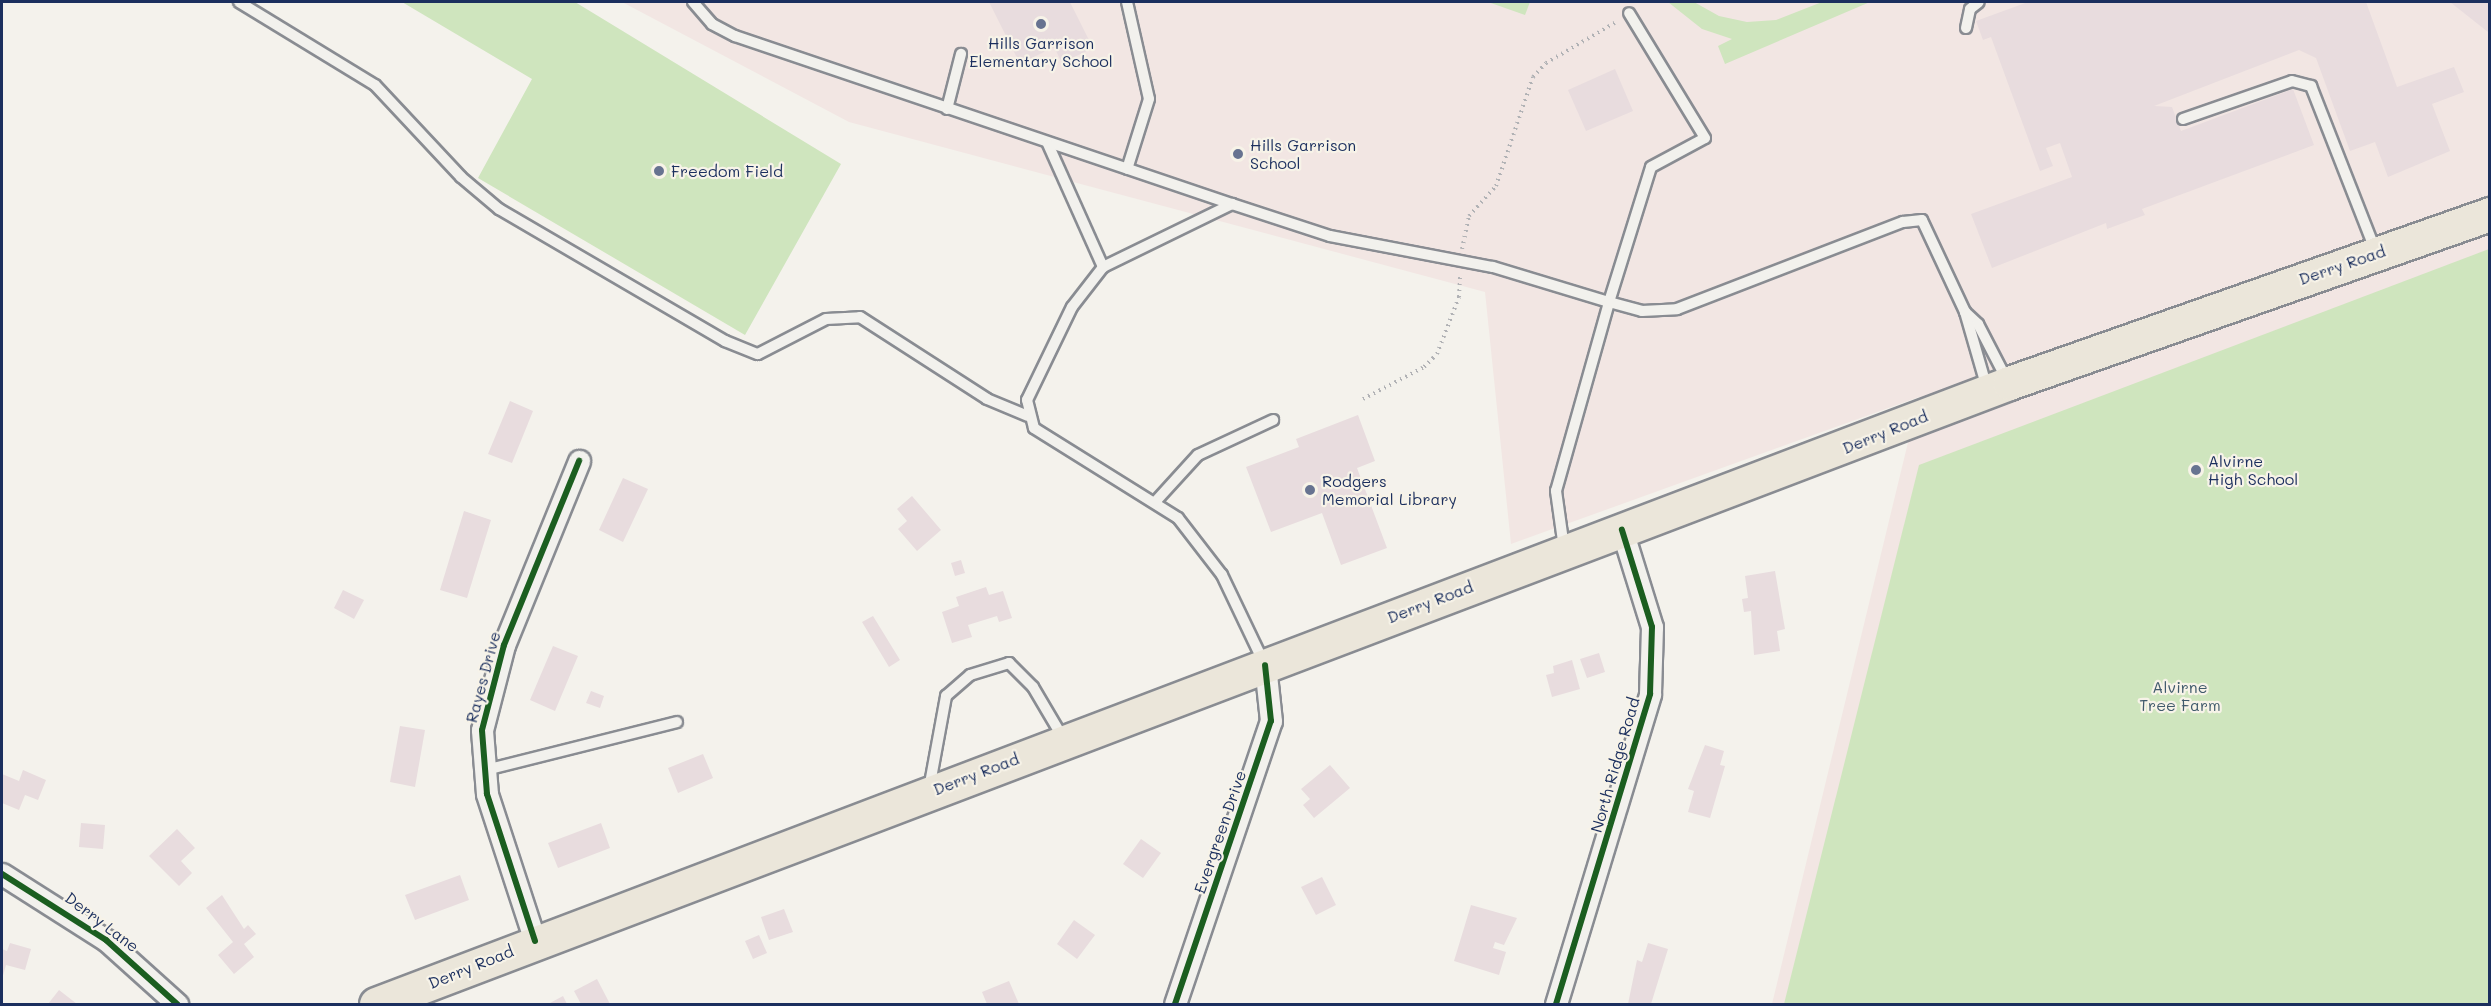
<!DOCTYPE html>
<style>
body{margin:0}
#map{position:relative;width:2491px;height:1006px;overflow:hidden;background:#f4f2ec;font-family:Mali,sans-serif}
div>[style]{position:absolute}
.built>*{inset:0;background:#f2e6e3}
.green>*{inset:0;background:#cfe5be}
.building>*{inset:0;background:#e8dcde}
.path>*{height:4px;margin-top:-2px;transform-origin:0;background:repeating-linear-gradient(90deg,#b1b2b5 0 1.5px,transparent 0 6px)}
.roads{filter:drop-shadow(2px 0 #898c92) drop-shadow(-2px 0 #898c92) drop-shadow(0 2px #898c92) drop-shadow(0 -2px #898c92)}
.service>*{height:10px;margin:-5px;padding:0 5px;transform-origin:5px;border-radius:5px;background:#f2f1ed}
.minor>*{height:21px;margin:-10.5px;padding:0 10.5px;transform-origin:10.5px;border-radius:10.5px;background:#f2f1ed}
.primary>*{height:33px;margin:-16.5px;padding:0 16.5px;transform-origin:16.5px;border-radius:16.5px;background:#ebe6da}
.cycleway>*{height:6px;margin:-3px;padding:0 3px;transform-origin:3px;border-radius:3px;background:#1b5e20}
.dots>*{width:16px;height:16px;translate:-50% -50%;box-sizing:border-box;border:3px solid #f7f3e8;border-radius:50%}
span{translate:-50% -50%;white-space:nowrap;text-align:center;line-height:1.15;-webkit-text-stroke:4.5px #f7f3e8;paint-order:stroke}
.poi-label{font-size:16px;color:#1b2f5e}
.left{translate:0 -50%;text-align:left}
.street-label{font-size:16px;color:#1b2f5e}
.park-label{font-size:16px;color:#405a6c}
.frame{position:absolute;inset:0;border:3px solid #1b2f5e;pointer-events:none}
</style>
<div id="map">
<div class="built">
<div style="clip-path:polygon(622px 2px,2489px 2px,2489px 1004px,1772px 1004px,1919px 397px,1511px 544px,1485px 292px,849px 122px)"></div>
</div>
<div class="green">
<div style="clip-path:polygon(402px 2px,575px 2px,841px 164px,745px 335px,478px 178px,532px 79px)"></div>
<div style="clip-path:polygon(1488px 2px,1530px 2px,1525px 15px)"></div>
<div style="clip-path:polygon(1668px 2px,1694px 2px,1719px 16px,1747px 22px,1776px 20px,1822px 2px,1870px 2px,1725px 64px,1718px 46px,1732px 39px,1702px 29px)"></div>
<div style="clip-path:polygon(2489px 249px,2489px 1004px,1784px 1004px,1919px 465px)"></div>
</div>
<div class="building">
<div style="clip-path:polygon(989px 2px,1070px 2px,1093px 48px,1062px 63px,1054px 47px,1020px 64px)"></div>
<div style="clip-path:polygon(2028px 2px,2366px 2px,2397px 87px,2454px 67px,2464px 92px,2432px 104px,2450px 151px,2388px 177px,2375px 142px,2350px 151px,2316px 58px,2299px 50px,2154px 106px,2172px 107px,2181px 131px,2293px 89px,2314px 145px,2142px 209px,2145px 215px,2107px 229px,2106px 223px,1992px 268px,1971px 214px,2072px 177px,2060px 143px,2046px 148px,2053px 166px,2040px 171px,1991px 37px,1983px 40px,1976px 21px)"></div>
<div style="clip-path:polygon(2450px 2px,2490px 2px,2490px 31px,2488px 32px)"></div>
<div style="clip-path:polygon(1615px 69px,1633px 111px,1586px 131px,1568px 90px)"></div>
<div style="clip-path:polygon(510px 401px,533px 411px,512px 463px,488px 454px)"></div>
<div style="clip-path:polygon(1358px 415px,1375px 461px,1357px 468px,1387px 548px,1341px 565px,1322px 513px,1271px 532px,1246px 467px,1299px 447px,1296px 439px)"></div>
<div style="clip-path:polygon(623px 478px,648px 489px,623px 542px,599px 530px)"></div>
<div style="clip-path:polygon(912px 496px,941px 530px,917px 551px,898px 529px,907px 521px,897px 509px)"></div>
<div style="clip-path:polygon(464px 511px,491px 520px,467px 598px,440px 590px)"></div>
<div style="clip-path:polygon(961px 560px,965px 573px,955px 576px,951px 563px)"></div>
<div style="clip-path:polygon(1775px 571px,1785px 629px,1777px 631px,1780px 651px,1754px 655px,1751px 611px,1744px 612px,1742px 599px,1748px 598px,1745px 576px)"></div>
<div style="clip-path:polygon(986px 587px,989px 595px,1003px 591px,1012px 618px,999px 622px,997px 616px,968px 625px,972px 637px,952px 643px,942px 612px,959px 606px,956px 597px)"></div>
<div style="clip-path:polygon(343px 590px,364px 600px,354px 619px,334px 608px)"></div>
<div style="clip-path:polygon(873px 616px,900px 660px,889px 667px,862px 622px)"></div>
<div style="clip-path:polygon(553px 646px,578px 656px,555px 711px,530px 700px)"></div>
<div style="clip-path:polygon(1599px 653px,1605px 672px,1587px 678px,1580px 659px)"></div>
<div style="clip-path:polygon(1572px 660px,1580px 689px,1552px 697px,1546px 675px,1554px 673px,1553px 666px)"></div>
<div style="clip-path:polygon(591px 691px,604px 696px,600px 708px,586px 703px)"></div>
<div style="clip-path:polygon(400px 726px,425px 730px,415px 787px,390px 782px)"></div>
<div style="clip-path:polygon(1705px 745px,1724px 751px,1720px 765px,1725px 766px,1710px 818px,1688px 812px,1694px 791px,1688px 789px)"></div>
<div style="clip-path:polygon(703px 754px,713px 778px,678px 793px,668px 768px)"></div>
<div style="clip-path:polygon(1330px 765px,1350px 788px,1314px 818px,1303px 805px,1310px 799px,1301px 789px)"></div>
<div style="clip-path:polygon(23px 770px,46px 780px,38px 800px,25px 795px,19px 810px,2px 803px,2px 774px,19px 781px)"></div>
<div style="clip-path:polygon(81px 823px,105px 825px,103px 849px,79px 847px)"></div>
<div style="clip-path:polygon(601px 823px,610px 848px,558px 868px,548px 843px)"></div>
<div style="clip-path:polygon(177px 829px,195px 848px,181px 861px,192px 873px,179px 886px,149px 856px)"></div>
<div style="clip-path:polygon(1141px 839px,1161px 853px,1143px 878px,1123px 864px)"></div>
<div style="clip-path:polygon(460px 875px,469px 900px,415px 920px,405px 895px)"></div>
<div style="clip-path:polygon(1322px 877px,1336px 905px,1316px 915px,1301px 887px)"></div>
<div style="clip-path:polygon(222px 895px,244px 929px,248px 925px,256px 934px,244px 944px,254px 957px,234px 974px,218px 955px,233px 942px,206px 908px)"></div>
<div style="clip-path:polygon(1471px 905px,1517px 918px,1504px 945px,1495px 942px,1493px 948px,1506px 952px,1499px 975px,1454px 961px)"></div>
<div style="clip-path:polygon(784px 909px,793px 932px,769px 940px,761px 917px)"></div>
<div style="clip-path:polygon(1074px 920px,1095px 935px,1077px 959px,1057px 944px)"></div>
<div style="clip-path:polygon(759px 935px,767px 953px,753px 959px,745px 941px)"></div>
<div style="clip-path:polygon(10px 943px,31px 949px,25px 970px,6px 965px,2px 979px,2px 949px,7px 951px)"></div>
<div style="clip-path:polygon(1648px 943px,1668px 949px,1651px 1004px,1628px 1004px,1637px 960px,1642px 962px)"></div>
<div style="clip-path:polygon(597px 979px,610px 1004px,581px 1004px,574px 991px)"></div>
<div style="clip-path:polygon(1009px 981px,1019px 1004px,987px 1004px,982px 992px)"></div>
<div style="clip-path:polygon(59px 990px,77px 1004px,48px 1004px)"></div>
<div style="clip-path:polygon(563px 996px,567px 1004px,551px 1004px,550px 1003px)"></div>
</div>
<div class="path">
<div style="left:1462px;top:249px;width:34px;rotate:-78deg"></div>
<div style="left:1469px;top:216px;width:40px;rotate:-48deg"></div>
<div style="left:1496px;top:186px;width:115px;rotate:-71.3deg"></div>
<div style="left:1533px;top:77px;width:19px;rotate:-47deg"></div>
<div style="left:1546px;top:63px;width:83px;rotate:-30.3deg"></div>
<div style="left:1363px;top:399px;width:69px;rotate:-27.7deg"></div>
<div style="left:1424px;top:367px;width:18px;rotate:-45deg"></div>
<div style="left:1437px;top:354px;width:61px;rotate:-68.9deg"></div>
<div style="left:1459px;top:297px;width:22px;rotate:-87deg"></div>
</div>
<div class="roads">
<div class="service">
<div style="left:239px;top:2px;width:159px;rotate:31.4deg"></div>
<div style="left:375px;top:85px;width:126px;rotate:46.9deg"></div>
<div style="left:461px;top:177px;width:50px;rotate:40.1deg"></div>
<div style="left:499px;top:209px;width:262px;rotate:30.3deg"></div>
<div style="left:725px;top:341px;width:35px;rotate:22deg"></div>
<div style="left:758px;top:354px;width:76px;rotate:-27.2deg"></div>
<div style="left:826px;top:319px;width:34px;rotate:-3deg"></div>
<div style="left:860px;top:317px;width:151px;rotate:32.8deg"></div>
<div style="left:987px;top:399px;width:44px;rotate:22.5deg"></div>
<div style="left:693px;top:2px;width:29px;rotate:49deg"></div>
<div style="left:712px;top:24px;width:26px;rotate:28deg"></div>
<div style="left:735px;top:36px;width:525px;rotate:18.68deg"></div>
<div style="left:1127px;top:2px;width:99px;rotate:77.2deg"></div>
<div style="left:1149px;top:99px;width:73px;rotate:107.4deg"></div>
<div style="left:1966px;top:28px;width:19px;rotate:-78deg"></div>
<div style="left:1970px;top:9px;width:11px;rotate:-38deg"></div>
<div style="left:947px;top:109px;width:57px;rotate:-75.7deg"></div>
<div style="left:2183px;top:119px;width:115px;rotate:-19.2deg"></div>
<div style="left:2292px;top:81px;width:20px;rotate:15deg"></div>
<div style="left:2311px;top:86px;width:175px;rotate:68.6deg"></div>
<div style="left:1048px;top:144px;width:135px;rotate:65.9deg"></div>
<div style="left:1965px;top:312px;width:18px;rotate:43deg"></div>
<div style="left:1978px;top:324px;width:63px;rotate:62.6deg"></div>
<div style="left:1156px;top:501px;width:62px;rotate:-47.6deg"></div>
<div style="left:1198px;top:455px;width:83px;rotate:-25deg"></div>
<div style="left:1564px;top:548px;width:58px;rotate:-98deg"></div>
<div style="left:1556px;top:491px;width:196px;rotate:-74.3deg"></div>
<div style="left:1609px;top:302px;width:34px;rotate:15deg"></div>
<div style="left:1642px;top:311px;width:35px;rotate:-3deg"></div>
<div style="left:1677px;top:309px;width:242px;rotate:-21.1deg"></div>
<div style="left:1903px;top:222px;width:19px;rotate:-6deg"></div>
<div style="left:1922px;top:220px;width:102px;rotate:64.9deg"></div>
<div style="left:1965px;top:312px;width:79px;rotate:73.9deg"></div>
<div style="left:1264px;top:663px;width:98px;rotate:-115.5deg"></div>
<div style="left:1222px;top:575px;width:72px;rotate:-127.7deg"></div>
<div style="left:1178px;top:518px;width:170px;rotate:-148deg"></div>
<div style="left:1034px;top:428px;width:29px;rotate:-104deg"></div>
<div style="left:1027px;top:400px;width:103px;rotate:-64.2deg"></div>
<div style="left:1072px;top:307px;width:51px;rotate:-52.2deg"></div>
<div style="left:1103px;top:267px;width:144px;rotate:-26deg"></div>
<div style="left:1232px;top:204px;width:103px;rotate:18.1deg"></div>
<div style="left:1330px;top:236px;width:166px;rotate:10.8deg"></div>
<div style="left:1493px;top:267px;width:121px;rotate:16.8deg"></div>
<div style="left:1609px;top:302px;width:141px;rotate:-72.7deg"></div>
<div style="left:1651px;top:167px;width:61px;rotate:-28.2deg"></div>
<div style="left:1705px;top:138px;width:146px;rotate:-121.3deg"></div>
<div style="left:482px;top:771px;width:201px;rotate:-14.1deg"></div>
<div style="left:929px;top:789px;width:95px;rotate:-79.6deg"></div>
<div style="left:946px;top:696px;width:32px;rotate:-41deg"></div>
<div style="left:970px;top:675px;width:41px;rotate:-17.1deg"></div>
<div style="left:1009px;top:663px;width:34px;rotate:45deg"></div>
<div style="left:1033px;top:687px;width:59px;rotate:59.5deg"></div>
</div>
<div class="minor">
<div style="left:2px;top:874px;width:123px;rotate:32.4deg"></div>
<div style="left:106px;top:940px;width:96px;rotate:42deg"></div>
<div style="left:535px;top:941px;width:155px;rotate:-108.1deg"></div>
<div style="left:487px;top:794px;width:64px;rotate:-94.5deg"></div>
<div style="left:482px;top:730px;width:88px;rotate:-75.5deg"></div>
<div style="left:504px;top:645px;width:199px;rotate:-67.8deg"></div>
<div style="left:1175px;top:1004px;width:299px;rotate:-71.3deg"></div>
<div style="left:1271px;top:721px;width:56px;rotate:-96.1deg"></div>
<div style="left:1556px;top:1004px;width:324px;rotate:-73.1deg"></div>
<div style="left:1650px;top:694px;width:67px;rotate:-88.3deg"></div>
<div style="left:1652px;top:627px;width:102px;rotate:-107.2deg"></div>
</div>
<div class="primary">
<div style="left:376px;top:1004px;width:1747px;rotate:-20.82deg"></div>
<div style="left:2009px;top:383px;width:510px;rotate:-19.36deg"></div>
</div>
</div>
<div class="cycleway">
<div style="left:2px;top:874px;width:123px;rotate:32.4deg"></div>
<div style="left:106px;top:940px;width:96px;rotate:42deg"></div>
<div style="left:535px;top:941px;width:155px;rotate:-108.1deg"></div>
<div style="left:487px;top:794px;width:64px;rotate:-94.5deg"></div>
<div style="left:482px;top:730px;width:88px;rotate:-75.5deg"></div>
<div style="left:504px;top:645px;width:199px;rotate:-67.8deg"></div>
<div style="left:1175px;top:1004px;width:299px;rotate:-71.3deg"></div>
<div style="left:1271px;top:721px;width:56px;rotate:-96.1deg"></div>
<div style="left:1556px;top:1004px;width:324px;rotate:-73.1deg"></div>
<div style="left:1650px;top:694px;width:67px;rotate:-88.3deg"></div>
<div style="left:1652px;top:627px;width:102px;rotate:-107.2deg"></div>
</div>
<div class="dots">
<div style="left:1041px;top:24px;background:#677390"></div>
<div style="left:1238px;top:154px;background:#677390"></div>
<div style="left:659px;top:171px;background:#677390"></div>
<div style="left:2196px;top:470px;background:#677390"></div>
<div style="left:1310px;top:490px;background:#677390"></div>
</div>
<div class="poi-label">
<span style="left:1041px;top:52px">Hills Garrison<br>Elementary School</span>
<span class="left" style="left:1250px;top:154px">Hills Garrison<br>School</span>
<span class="left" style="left:671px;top:171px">Freedom Field</span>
<span class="left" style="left:2208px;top:470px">Alvirne<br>High School</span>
<span class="left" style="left:1322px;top:490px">Rodgers<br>Memorial Library</span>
</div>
<div class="street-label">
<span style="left:2342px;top:265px;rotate:-19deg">Derry Road</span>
<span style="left:1885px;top:432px;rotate:-22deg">Derry Road</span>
<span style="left:1430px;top:602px;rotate:-21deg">Derry Road</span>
<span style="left:483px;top:677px;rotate:-75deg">Rayes Drive</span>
<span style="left:1615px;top:765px;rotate:-74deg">North Ridge Road</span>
<span style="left:976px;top:774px;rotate:-21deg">Derry Road</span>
<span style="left:1220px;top:832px;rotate:-71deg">Evergreen Drive</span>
<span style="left:102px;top:922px;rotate:37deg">Derry Lane</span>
<span style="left:471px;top:967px;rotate:-22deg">Derry Road</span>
</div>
<div class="park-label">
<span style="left:2180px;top:696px">Alvirne<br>Tree Farm</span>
</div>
<div class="frame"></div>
</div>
